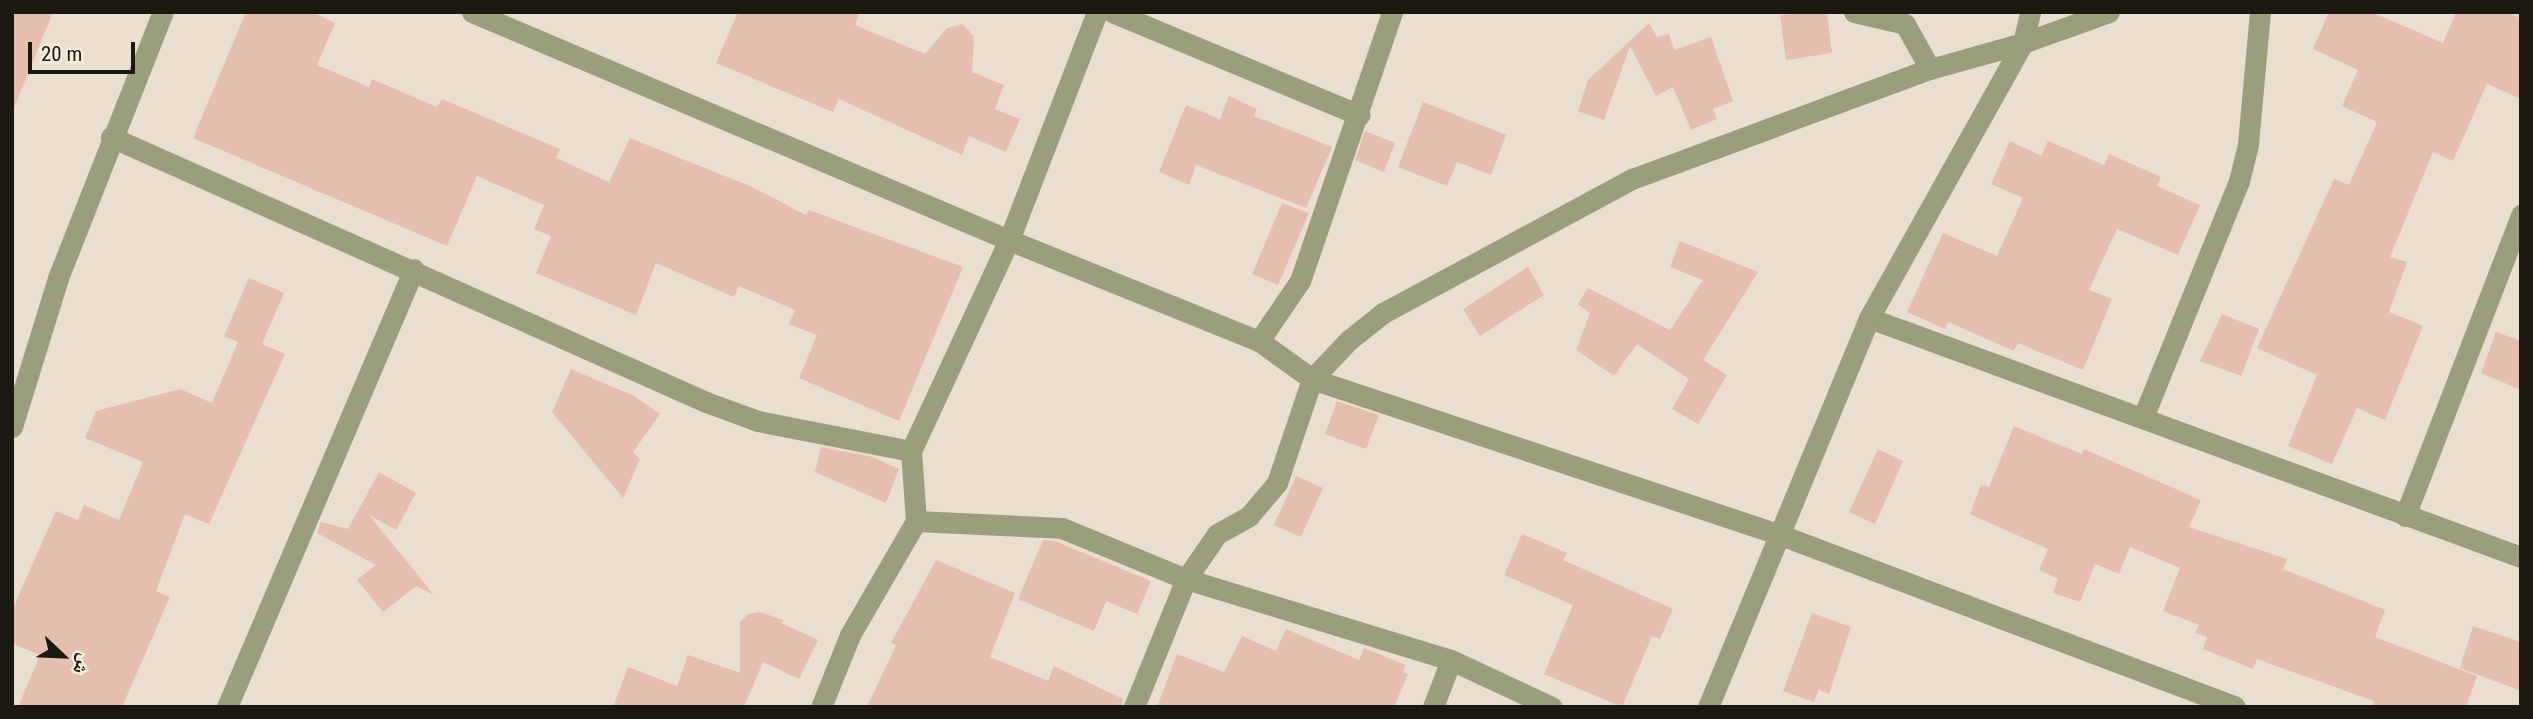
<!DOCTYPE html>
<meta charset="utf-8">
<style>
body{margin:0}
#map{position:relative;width:2533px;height:719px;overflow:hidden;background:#e9decf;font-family:"Roboto Condensed","Noto Naskh Arabic",sans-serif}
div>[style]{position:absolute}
.building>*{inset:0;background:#e6bead}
.minor>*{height:21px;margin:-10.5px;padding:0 10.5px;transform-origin:10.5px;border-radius:10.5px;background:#9b9e7b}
span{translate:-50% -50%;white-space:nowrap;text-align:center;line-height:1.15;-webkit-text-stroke:5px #f6ecdc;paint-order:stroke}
.frame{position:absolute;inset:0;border:14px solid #1b1711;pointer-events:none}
.north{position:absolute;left:28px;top:621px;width:70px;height:70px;-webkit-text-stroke:5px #f6ecdc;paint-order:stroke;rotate:113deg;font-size:19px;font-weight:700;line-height:28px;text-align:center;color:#1b1711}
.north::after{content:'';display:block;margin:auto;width:24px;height:32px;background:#1b1711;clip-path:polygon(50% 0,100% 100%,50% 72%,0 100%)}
.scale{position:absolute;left:28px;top:42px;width:107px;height:32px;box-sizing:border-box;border:4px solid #1b1711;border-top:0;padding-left:9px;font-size:21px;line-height:24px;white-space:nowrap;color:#1b1711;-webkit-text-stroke:5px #f6ecdc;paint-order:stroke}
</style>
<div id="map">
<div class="building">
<div style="clip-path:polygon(12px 12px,53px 12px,13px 110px,12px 109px)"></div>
<div style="clip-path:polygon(246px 12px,312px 12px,335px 23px,317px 65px,369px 87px,372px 79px,437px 107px,442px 99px,560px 149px,556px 158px,609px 182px,630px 138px,752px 187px,806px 215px,809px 210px,963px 267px,899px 421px,799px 378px,817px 335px,789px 324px,795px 310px,739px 286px,734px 297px,656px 263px,636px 315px,536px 273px,551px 236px,534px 229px,544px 205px,477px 176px,447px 246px,193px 138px)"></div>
<div style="clip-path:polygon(738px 12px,860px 12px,855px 25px,925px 54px,947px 28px,963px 24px,974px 37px,972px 72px,1004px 85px,995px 109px,1020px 119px,1006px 152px,969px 136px,962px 155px,839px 99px,833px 112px,716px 63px)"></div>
<div style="clip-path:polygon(1827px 12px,1832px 53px,1786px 60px,1780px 15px)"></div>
<div style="clip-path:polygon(2329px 12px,2371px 12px,2443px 43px,2456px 12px,2505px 12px,2521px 18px,2521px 99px,2487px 84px,2453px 161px,2433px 152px,2390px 257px,2407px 262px,2389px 312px,2423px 326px,2385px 420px,2357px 408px,2332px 464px,2288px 446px,2317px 375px,2257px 348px,2334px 179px,2349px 185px,2377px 122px,2342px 106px,2358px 70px,2313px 49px)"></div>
<div style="clip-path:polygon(1649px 23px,1657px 37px,1669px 34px,1674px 50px,1711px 37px,1733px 101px,1713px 109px,1717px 119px,1691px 130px,1673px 87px,1656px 96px,1630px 46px,1604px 120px,1578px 111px,1588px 80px)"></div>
<div style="clip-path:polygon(1229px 96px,1257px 109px,1254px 116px,1332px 147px,1306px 208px,1196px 165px,1189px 185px,1159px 172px,1186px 105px,1220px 119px)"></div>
<div style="clip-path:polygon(1423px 102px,1506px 135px,1491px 175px,1457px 162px,1447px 186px,1398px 167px)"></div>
<div style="clip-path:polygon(1365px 131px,1395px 143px,1384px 172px,1355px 160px)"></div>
<div style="clip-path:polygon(2010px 141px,2041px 156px,2048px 141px,2104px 165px,2109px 154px,2161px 177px,2157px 186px,2200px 205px,2178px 255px,2117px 229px,2089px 290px,2112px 299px,2083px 370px,2018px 343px,2014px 351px,1948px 322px,1945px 329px,1907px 312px,1943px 233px,1997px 256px,2023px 198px,1991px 184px)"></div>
<div style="clip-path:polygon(1282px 203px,1309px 213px,1278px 285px,1252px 274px)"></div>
<div style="clip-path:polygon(1680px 241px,1758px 272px,1703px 360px,1727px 375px,1698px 424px,1672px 409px,1689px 379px,1637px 344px,1614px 376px,1576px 350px,1590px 313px,1578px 304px,1588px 288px,1670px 330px,1703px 280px,1670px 267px)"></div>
<div style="clip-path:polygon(1528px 267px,1544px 295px,1480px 336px,1463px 309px)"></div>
<div style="clip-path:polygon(249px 278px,284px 293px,262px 344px,285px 354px,209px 524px,185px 514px,156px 591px,170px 597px,122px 707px,18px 707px,40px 655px,12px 643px,12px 610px,56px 511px,78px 520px,84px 505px,119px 520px,143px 462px,85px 438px,96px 411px,180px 389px,212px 403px,238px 342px,224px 336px)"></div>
<div style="clip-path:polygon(2222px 314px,2259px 329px,2241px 376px,2200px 361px)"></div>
<div style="clip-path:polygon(2496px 332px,2521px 341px,2521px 390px,2481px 373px)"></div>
<div style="clip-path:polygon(571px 369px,634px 396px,660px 414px,633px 452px,640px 459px,623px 498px,552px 412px)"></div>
<div style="clip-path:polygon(1337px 401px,1379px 415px,1366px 449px,1325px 434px)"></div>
<div style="clip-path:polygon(2014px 426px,2082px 454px,2084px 449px,2201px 500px,2189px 527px,2287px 559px,2283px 569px,2385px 610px,2375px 637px,2477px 676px,2466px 707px,2371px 707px,2374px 701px,2257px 659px,2253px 669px,2203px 649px,2207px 637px,2195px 633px,2199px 625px,2163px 611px,2180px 568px,2130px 547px,2119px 574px,2095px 564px,2080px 602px,2053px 593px,2058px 579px,2039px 570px,2048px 549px,1970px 514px,1981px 485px,1989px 487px)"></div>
<div style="clip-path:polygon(821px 447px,873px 457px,899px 469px,886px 503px,815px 472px)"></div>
<div style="clip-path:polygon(1878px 449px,1903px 461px,1875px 524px,1849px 512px)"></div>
<div style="clip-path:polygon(379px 472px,416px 493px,396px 530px,369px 515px,434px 595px,416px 586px,383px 612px,357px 580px,376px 565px,317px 533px,321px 522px,348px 529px)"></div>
<div style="clip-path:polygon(1296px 476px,1323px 488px,1301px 537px,1274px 525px)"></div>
<div style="clip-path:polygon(1522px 534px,1567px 553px,1563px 560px,1673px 609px,1660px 639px,1652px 636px,1622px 707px,1544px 674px,1573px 605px,1504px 575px)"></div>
<div style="clip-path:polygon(1043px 540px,1055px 541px,1151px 581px,1137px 614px,1106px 601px,1094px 631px,1018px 599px)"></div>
<div style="clip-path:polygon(936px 560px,1015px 593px,990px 657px,1048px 681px,1054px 666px,1123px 699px,1121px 707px,867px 707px,896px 645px,891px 643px)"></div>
<div style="clip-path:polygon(759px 612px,784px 620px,781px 623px,818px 640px,799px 679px,763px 662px,744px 707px,613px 707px,628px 667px,677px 686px,688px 655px,740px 673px,740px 622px,748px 614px)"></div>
<div style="clip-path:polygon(1812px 613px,1851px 627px,1829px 694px,1819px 690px,1814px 702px,1783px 691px)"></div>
<div style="clip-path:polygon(2473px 626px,2521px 642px,2521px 691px,2460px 668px)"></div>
<div style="clip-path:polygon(1286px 629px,1359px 660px,1364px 648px,1406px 665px,1403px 672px,1408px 674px,1394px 707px,1157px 707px,1177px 654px,1224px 672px,1242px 636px,1276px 651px)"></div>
</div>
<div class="minor">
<div style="left:472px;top:12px;width:583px;rotate:23.01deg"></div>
<div style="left:1009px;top:240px;width:270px;rotate:22deg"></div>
<div style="left:1259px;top:341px;width:65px;rotate:35.6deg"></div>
<div style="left:1312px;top:379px;width:494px;rotate:18.4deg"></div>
<div style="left:1781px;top:535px;width:485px;rotate:20.7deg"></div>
<div style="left:1112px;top:12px;width:268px;rotate:22.6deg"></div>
<div style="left:1854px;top:12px;width:52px;rotate:13.2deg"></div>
<div style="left:1905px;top:24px;width:51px;rotate:60.9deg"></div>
<div style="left:111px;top:137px;width:651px;rotate:24.01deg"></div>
<div style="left:706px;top:402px;width:55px;rotate:20.1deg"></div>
<div style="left:758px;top:421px;width:156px;rotate:11.1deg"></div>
<div style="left:911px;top:451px;width:70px;rotate:85.9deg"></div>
<div style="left:916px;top:521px;width:132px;rotate:120.1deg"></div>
<div style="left:850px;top:635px;width:78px;rotate:111.9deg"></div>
<div style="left:1869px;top:318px;width:694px;rotate:20.13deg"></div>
<div style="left:1259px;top:341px;width:73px;rotate:-55.7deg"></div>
<div style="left:1300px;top:281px;width:284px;rotate:-71.1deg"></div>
<div style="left:2144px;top:415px;width:253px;rotate:-67.9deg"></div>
<div style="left:2239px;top:181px;width:38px;rotate:-76deg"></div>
<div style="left:2248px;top:144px;width:133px;rotate:-84.8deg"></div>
<div style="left:12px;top:427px;width:156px;rotate:-72.8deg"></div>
<div style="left:58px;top:278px;width:286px;rotate:-68.5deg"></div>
<div style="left:911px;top:451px;width:233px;rotate:-65.1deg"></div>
<div style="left:1009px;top:240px;width:244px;rotate:-68.9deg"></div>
<div style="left:2405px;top:516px;width:323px;rotate:-68.9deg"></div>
<div style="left:916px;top:521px;width:146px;rotate:2.7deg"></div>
<div style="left:1062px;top:528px;width:134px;rotate:22.4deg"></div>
<div style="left:1186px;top:579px;width:277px;rotate:17deg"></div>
<div style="left:1451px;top:660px;width:111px;rotate:25deg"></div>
<div style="left:227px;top:707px;width:476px;rotate:-66.9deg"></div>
<div style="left:1134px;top:707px;width:138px;rotate:-67.9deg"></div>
<div style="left:1186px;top:579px;width:55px;rotate:-55.4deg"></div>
<div style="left:1217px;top:534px;width:37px;rotate:-29deg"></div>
<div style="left:1249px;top:516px;width:43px;rotate:-49.7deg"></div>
<div style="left:1277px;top:483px;width:110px;rotate:-71.4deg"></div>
<div style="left:1312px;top:379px;width:54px;rotate:-46.5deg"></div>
<div style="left:1349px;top:340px;width:43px;rotate:-38.5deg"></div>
<div style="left:1383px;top:313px;width:283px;rotate:-28.3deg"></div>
<div style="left:1632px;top:179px;width:318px;rotate:-20.3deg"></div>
<div style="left:1930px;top:69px;width:97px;rotate:-15.6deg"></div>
<div style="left:2023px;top:43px;width:91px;rotate:-19.8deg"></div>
<div style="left:1433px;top:707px;width:50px;rotate:-69deg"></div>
<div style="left:1708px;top:707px;width:421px;rotate:-67.5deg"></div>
<div style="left:1869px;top:318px;width:315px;rotate:-60.8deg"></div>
<div style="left:2023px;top:43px;width:32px;rotate:-77deg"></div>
</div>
<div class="frame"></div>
<div class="north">ش</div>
<div class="scale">20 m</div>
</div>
